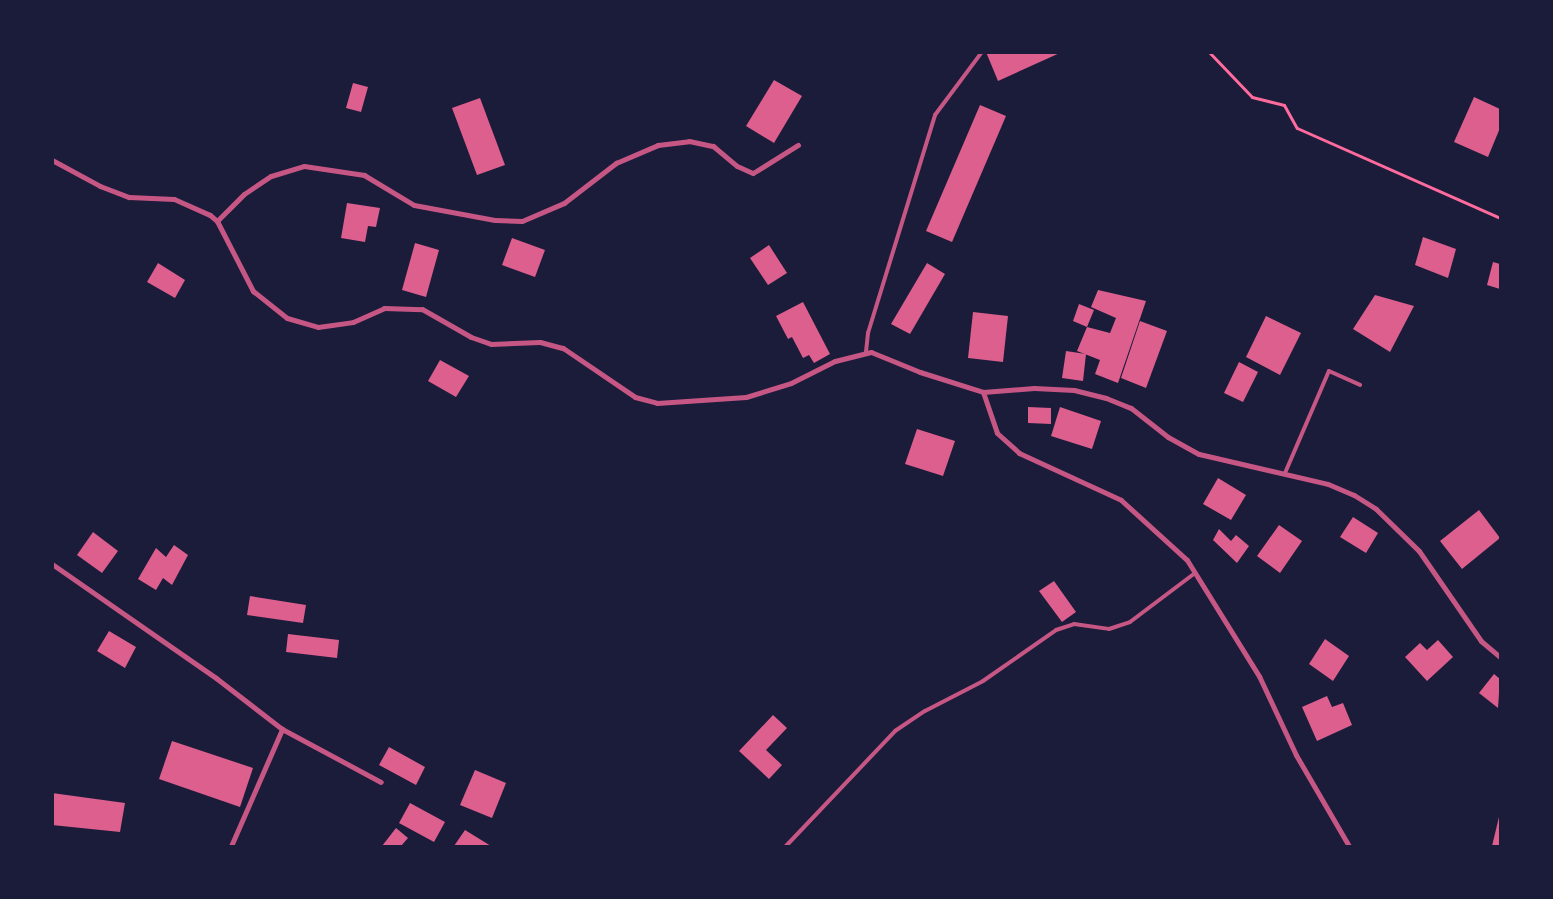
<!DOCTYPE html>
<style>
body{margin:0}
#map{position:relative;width:1553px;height:899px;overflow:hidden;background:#1b1b3a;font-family:"DM Sans",sans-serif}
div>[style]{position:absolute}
.building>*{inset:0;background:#dd5f8e}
.path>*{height:3px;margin:-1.5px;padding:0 1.5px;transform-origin:1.5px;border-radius:1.5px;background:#ff6b9d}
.service>*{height:4px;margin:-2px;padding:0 2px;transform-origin:2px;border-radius:2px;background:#c65784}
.minor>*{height:5px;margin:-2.5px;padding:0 2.5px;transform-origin:2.5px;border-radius:2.5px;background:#c65784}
span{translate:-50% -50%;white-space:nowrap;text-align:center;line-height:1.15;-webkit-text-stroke:5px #1b1b3a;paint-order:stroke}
.frame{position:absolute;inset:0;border:54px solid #1b1b3a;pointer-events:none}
</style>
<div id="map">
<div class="building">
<div style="clip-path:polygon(986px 52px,1062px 52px,998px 81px)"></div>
<div style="clip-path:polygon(774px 80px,802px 96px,774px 143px,746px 126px)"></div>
<div style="clip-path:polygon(353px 83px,368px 87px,361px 112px,346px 108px)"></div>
<div style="clip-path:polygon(1474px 97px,1500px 109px,1500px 128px,1488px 157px,1454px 142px)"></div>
<div style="clip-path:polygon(480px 98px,505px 165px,477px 175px,452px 108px)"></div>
<div style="clip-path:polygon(980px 105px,1006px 116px,952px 242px,926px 231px)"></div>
<div style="clip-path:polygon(347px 203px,380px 208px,376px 227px,368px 226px,365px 242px,341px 238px)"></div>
<div style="clip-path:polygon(1423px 237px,1456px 249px,1448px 278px,1415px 265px)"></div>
<div style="clip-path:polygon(512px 238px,545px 250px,535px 277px,502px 265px)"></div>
<div style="clip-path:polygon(415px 243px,439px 250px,426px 297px,402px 290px)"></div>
<div style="clip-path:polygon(769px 245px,787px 273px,768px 285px,750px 258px)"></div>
<div style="clip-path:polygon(1493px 262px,1500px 264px,1500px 289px,1487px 285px)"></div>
<div style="clip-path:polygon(158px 263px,185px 280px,175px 298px,147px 282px)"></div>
<div style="clip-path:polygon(927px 263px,945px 274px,910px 334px,891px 324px)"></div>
<div style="clip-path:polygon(1098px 290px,1146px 301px,1118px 383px,1095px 374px,1100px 360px,1077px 351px,1087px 327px,1110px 333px,1116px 318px,1091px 307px)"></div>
<div style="clip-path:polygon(1375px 295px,1414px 306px,1390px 352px,1353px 329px)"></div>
<div style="clip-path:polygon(803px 302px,830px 354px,814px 363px,809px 355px,803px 358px,792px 337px,788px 339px,776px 316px)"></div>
<div style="clip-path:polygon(1079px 304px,1094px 310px,1087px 327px,1073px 321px)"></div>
<div style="clip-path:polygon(973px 312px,1008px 316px,1003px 362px,968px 358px)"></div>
<div style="clip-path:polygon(1266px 316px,1301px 333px,1280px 375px,1246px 357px)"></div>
<div style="clip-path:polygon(1140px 321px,1167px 331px,1146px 388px,1121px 378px)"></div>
<div style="clip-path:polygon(1066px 351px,1086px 354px,1083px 381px,1062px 378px)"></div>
<div style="clip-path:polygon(440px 360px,469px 376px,456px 397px,428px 381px)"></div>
<div style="clip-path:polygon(1239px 362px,1258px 372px,1243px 402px,1224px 393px)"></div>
<div style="clip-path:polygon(1028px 407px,1051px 408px,1051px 424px,1028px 423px)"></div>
<div style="clip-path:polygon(1060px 407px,1101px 421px,1092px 449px,1051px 436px)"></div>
<div style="clip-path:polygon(917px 429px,955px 441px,943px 476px,905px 464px)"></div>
<div style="clip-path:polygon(1218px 478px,1246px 495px,1231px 520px,1203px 504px)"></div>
<div style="clip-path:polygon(1479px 510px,1500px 538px,1462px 569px,1440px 541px)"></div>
<div style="clip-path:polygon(1353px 517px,1378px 533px,1366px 553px,1340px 537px)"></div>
<div style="clip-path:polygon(1279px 525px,1302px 541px,1280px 573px,1257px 556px)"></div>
<div style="clip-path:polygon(1219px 529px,1231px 541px,1236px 535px,1249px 546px,1237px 563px,1213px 540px)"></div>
<div style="clip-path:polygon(93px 532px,118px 551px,102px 573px,77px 555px)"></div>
<div style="clip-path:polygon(174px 545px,188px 555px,172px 585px,163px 578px,156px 590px,138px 579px,156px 548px,166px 557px)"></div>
<div style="clip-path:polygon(1054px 581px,1076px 612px,1062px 622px,1039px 591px)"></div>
<div style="clip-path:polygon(250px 596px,306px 605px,303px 623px,247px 615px)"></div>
<div style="clip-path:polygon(109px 631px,136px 647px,125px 668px,97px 651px)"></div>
<div style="clip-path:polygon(288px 634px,339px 640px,337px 658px,286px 652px)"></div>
<div style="clip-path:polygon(1325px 639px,1349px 656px,1333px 681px,1309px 664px)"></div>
<div style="clip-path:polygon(1438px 640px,1453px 657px,1427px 681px,1405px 657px,1420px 643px,1427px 650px)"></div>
<div style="clip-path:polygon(1494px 674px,1500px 679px,1498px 708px,1479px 693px)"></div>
<div style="clip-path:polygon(1327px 696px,1332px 707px,1343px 703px,1352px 725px,1317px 741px,1302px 707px)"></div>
<div style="clip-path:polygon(773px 715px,787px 728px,766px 750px,782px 765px,769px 779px,739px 751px)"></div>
<div style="clip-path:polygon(172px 741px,253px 768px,240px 807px,159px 779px)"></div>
<div style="clip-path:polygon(389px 747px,425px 767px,416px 785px,379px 765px)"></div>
<div style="clip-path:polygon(475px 770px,506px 783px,492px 818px,460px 805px)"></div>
<div style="clip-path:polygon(52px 793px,125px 803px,120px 832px,52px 825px)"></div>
<div style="clip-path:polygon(410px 803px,445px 822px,434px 842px,399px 823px)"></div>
<div style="clip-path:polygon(1499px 817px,1500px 846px,1492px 846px)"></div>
<div style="clip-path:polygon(396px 828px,408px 838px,401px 846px,382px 846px)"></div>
<div style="clip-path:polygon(465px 830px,491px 846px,454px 846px)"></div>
</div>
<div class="path">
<div style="left:1209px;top:52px;width:62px;rotate:46.3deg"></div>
<div style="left:1252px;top:97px;width:33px;rotate:14deg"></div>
<div style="left:1284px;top:105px;width:26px;rotate:61deg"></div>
<div style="left:1297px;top:128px;width:222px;rotate:23.9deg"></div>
</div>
<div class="service">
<div style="left:866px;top:352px;width:19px;rotate:-84deg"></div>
<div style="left:868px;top:333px;width:228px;rotate:-72.9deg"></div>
<div style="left:935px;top:115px;width:79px;rotate:-53.3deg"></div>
<div style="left:1285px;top:473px;width:111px;rotate:-66.7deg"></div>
<div style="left:1329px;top:371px;width:34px;rotate:24deg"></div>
<div style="left:786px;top:846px;width:158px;rotate:-46.5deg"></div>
<div style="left:895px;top:731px;width:36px;rotate:-34deg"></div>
<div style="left:925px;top:711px;width:65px;rotate:-27.3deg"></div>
<div style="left:983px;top:681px;width:89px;rotate:-34.9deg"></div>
<div style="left:1056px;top:630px;width:19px;rotate:-18deg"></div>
<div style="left:1074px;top:624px;width:35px;rotate:8deg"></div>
<div style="left:1109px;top:629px;width:22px;rotate:-18deg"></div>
<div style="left:1130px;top:622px;width:81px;rotate:-37deg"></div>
</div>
<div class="minor">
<div style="left:52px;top:160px;width:55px;rotate:28.4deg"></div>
<div style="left:100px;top:186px;width:31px;rotate:21deg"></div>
<div style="left:129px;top:197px;width:45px;rotate:2.5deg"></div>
<div style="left:174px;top:199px;width:39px;rotate:24deg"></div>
<div style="left:210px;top:215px;width:9px;rotate:41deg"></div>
<div style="left:217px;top:221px;width:79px;rotate:62.8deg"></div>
<div style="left:253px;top:291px;width:43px;rotate:38.5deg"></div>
<div style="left:287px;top:318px;width:32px;rotate:16deg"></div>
<div style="left:318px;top:327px;width:35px;rotate:-8deg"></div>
<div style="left:353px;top:322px;width:34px;rotate:-24deg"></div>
<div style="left:384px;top:308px;width:38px;rotate:2deg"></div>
<div style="left:422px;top:309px;width:56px;rotate:29.7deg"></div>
<div style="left:471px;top:337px;width:21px;rotate:19deg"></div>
<div style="left:491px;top:344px;width:49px;rotate:-2.3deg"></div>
<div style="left:540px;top:342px;width:24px;rotate:15deg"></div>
<div style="left:563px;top:348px;width:87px;rotate:34.2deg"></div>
<div style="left:635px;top:397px;width:23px;rotate:15deg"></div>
<div style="left:657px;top:403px;width:89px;rotate:-3.9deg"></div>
<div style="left:746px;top:397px;width:47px;rotate:-17.3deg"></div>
<div style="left:791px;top:383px;width:49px;rotate:-26.6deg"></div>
<div style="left:835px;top:361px;width:37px;rotate:-14deg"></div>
<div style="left:871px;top:352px;width:53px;rotate:22.2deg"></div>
<div style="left:920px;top:372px;width:66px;rotate:17.6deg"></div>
<div style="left:983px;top:392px;width:51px;rotate:-4.5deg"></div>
<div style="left:1034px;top:388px;width:40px;rotate:2.9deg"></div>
<div style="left:1074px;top:390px;width:33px;rotate:14deg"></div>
<div style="left:1106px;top:398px;width:27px;rotate:22deg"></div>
<div style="left:1131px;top:408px;width:47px;rotate:38.1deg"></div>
<div style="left:1168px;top:437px;width:35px;rotate:29deg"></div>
<div style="left:1199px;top:454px;width:132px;rotate:13.1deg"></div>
<div style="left:1328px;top:484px;width:28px;rotate:23deg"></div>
<div style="left:1354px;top:495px;width:26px;rotate:32deg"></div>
<div style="left:1376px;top:509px;width:60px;rotate:44.3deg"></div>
<div style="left:1419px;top:551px;width:109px;rotate:55.4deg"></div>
<div style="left:1481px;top:641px;width:25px;rotate:40deg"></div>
<div style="left:217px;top:221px;width:38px;rotate:-45deg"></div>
<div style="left:244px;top:194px;width:32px;rotate:-34deg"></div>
<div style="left:271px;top:176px;width:34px;rotate:-17deg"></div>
<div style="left:304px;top:166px;width:61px;rotate:8.5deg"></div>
<div style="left:364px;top:175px;width:58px;rotate:31deg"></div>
<div style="left:414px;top:205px;width:82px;rotate:10.5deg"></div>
<div style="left:495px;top:220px;width:27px;rotate:2deg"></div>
<div style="left:522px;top:221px;width:46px;rotate:-23.2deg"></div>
<div style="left:564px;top:203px;width:66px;rotate:-37.6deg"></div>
<div style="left:616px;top:163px;width:46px;rotate:-23.2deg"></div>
<div style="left:658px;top:145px;width:31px;rotate:-7deg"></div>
<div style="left:689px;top:141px;width:25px;rotate:12deg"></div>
<div style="left:713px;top:146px;width:31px;rotate:40deg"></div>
<div style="left:737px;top:166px;width:17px;rotate:24deg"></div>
<div style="left:753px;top:173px;width:53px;rotate:-31.9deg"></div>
<div style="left:983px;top:392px;width:43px;rotate:71.1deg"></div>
<div style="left:997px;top:433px;width:30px;rotate:42deg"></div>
<div style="left:1019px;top:453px;width:112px;rotate:24.7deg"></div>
<div style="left:1121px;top:500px;width:89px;rotate:42.3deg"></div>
<div style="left:1187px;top:560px;width:137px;rotate:58.2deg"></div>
<div style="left:1259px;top:676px;width:87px;rotate:64.9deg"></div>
<div style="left:1296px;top:755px;width:105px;rotate:59.8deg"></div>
<div style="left:52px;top:564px;width:200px;rotate:34.8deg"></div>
<div style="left:216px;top:678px;width:83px;rotate:37.7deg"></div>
<div style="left:282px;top:729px;width:112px;rotate:28.2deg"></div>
<div style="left:231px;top:846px;width:128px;rotate:-66.4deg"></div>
</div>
<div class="frame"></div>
</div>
